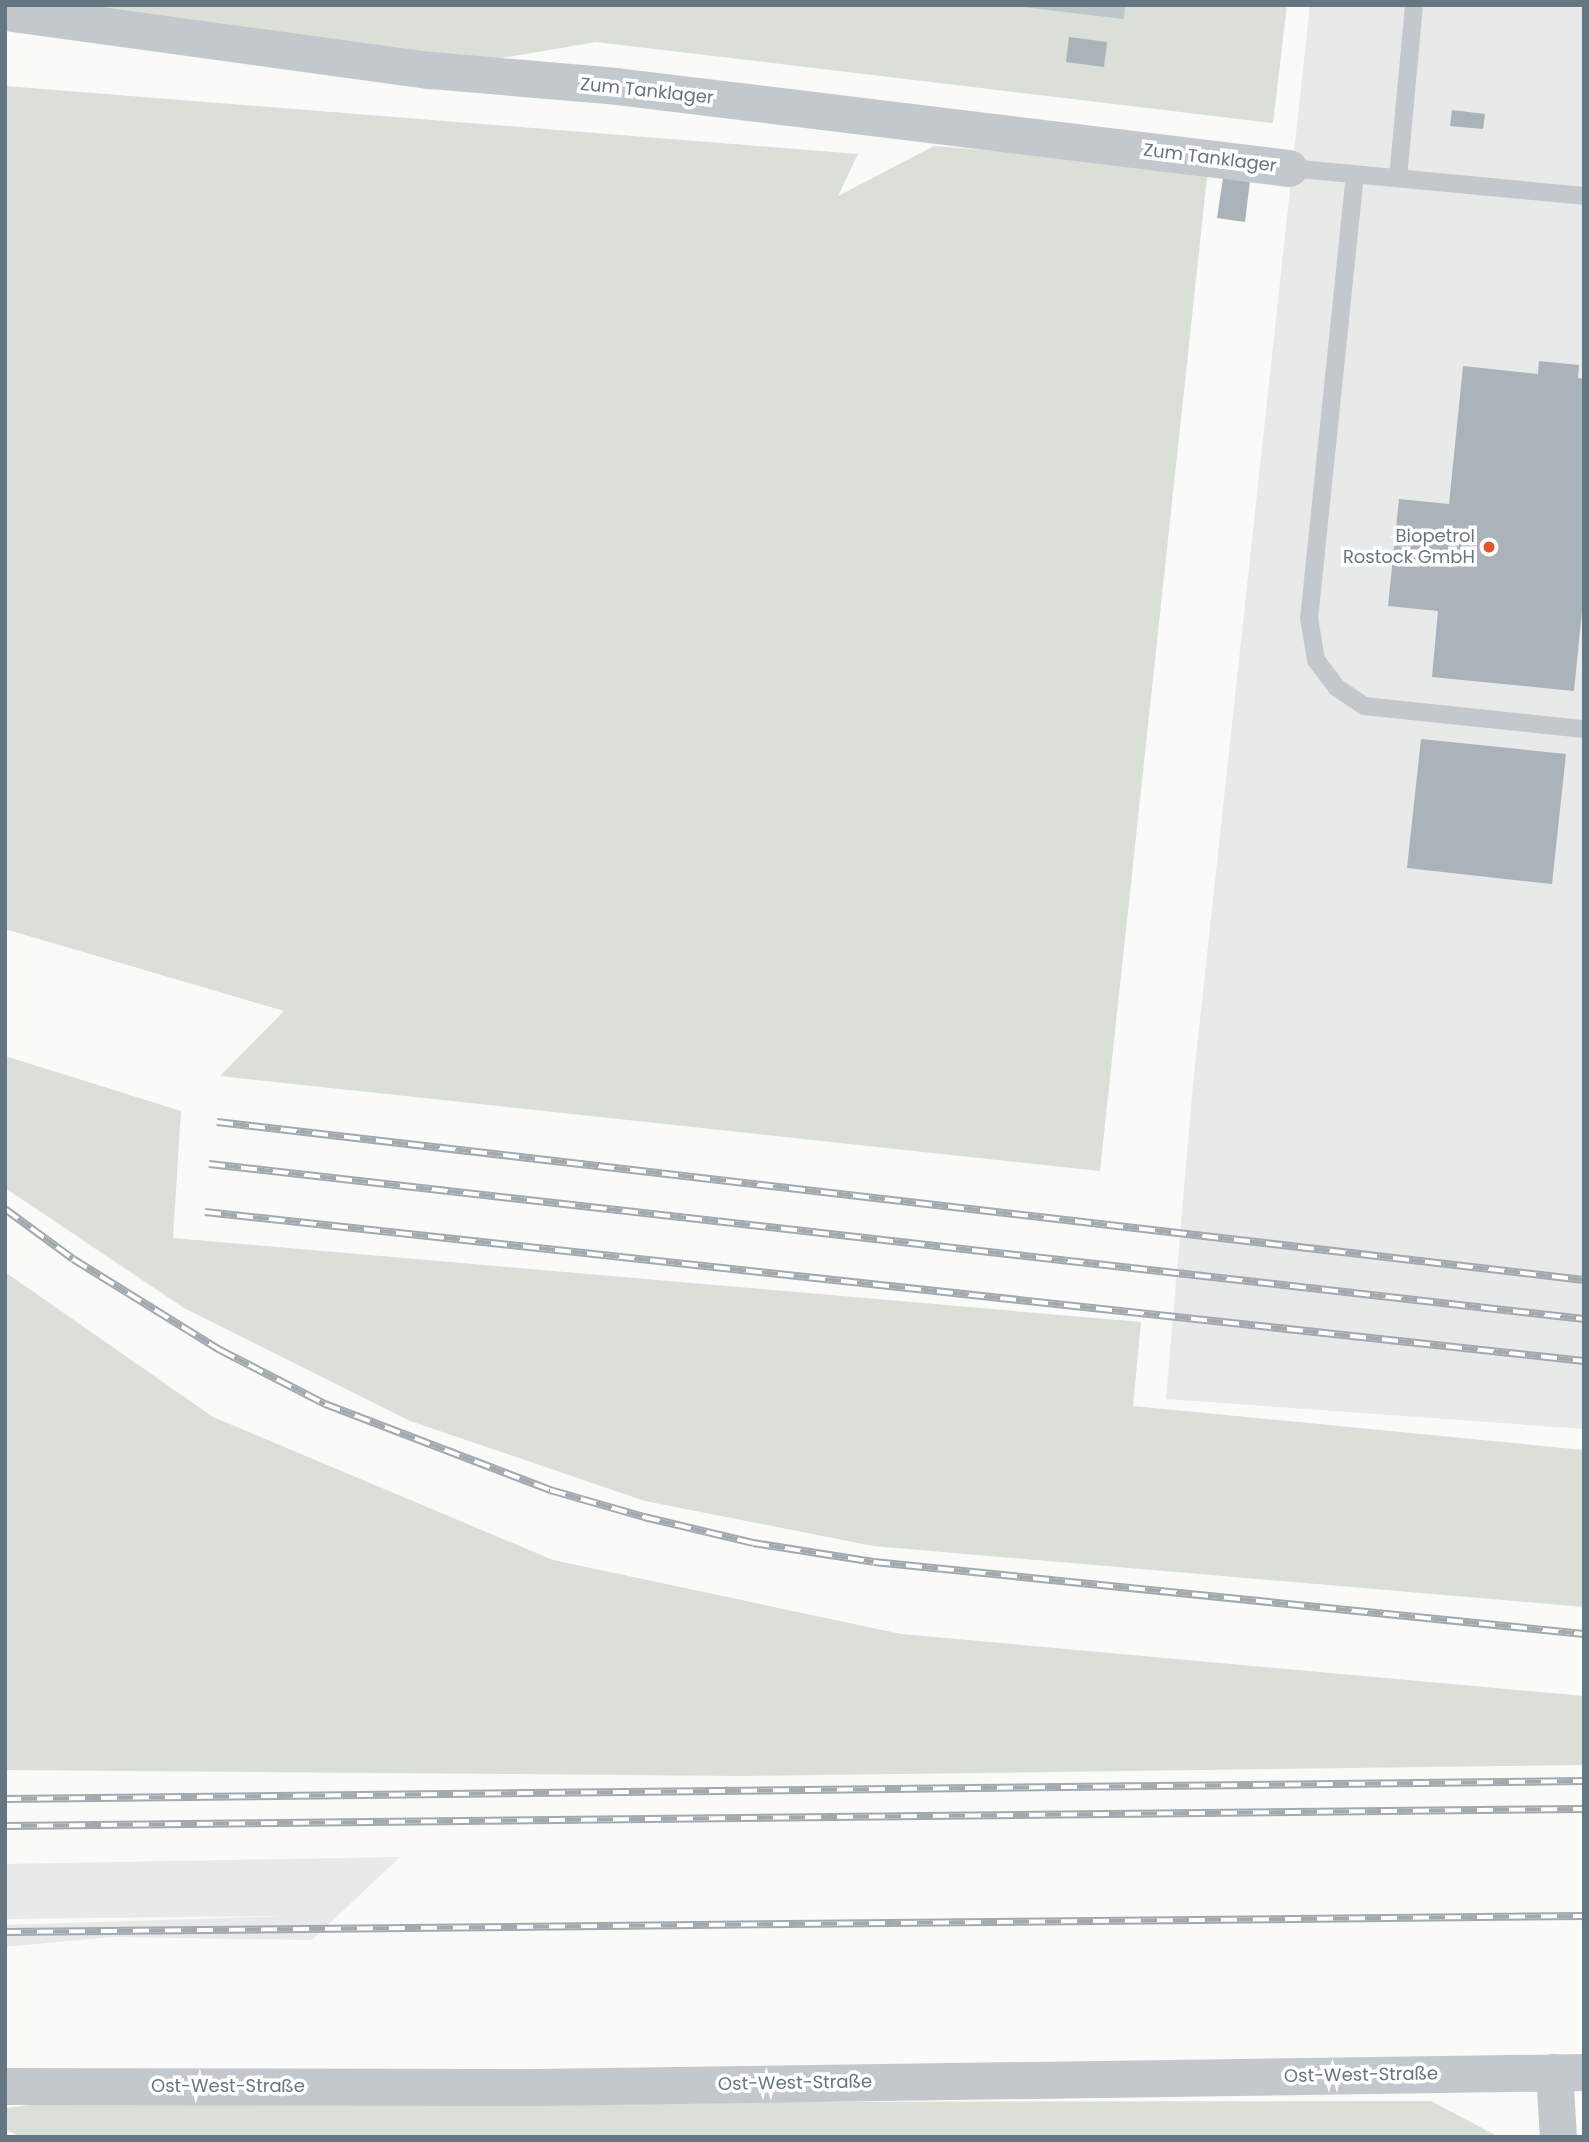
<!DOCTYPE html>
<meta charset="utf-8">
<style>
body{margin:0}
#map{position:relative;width:1589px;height:2142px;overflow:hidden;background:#fafaf8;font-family:Poppins,sans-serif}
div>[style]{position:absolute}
.built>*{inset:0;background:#e8e9e9}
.green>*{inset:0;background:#dadfd7}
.water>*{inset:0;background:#bbc7cb}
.building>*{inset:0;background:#aab3b9}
.service>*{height:18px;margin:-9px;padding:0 9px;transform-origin:9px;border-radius:9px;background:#c3c8cc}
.minor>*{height:37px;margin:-18.5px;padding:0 18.5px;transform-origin:18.5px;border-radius:18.5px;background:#c3c8cc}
.rail>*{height:8px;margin-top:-4px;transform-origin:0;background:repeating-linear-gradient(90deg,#fff 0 16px,#a2aab0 0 32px);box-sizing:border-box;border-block:2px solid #a2aab0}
.dots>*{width:19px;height:19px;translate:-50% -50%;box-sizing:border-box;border:4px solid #fff;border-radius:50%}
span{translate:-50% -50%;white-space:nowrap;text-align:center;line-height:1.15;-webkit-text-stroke:7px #fff;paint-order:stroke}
.street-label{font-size:18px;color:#657683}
.poi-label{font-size:18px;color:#657683}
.right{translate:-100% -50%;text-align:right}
.frame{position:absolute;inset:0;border:7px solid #657683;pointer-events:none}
</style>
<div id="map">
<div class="built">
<div style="clip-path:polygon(1310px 5px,1584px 5px,1584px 1429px,1166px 1399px,1193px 1084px)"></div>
<div style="clip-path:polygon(400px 1857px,312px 1940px,112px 1937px,5px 1947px,5px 1925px,289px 1916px,5px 1919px,5px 1864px)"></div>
</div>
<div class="green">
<div style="clip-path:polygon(5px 5px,1287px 5px,1273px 123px,596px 42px,431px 70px)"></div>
<div style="clip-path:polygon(5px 86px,858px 154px,838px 196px,934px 146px,1208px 168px,1100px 1171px,220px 1076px,284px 1011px,5px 929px)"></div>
<div style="clip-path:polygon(5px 1056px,181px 1111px,173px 1238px,1141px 1322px,1133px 1406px,1584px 1450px,1584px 1607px,873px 1546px,645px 1501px,410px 1421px,184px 1308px,5px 1188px)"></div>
<div style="clip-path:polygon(5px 1272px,213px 1417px,553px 1560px,901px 1634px,1584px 1696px,1584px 1765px,741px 1776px,5px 1770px)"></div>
<div style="clip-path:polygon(1431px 2101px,1499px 2137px,23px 2137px,5px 2130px,5px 2108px,46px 2103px)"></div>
</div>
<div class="water">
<div style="clip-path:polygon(1005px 5px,1125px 5px,1124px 19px)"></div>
</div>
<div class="building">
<div style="clip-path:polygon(1069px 37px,1107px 42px,1104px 67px,1066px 62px)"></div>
<div style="clip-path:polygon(1452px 110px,1485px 114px,1483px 129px,1450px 126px)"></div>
<div style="clip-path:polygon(1223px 178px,1250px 181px,1245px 222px,1217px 218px)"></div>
<div style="clip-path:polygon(1539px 361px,1579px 365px,1578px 378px,1584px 379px,1584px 591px,1574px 691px,1432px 677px,1438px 611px,1388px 606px,1399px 499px,1449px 504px,1463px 366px,1538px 374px)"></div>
<div style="clip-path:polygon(1421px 739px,1566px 754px,1552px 884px,1407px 868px)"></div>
</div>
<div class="service">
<div style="left:1289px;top:168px;width:296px;rotate:5.4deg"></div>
<div style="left:1355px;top:174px;width:446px;rotate:95.9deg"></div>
<div style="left:1309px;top:618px;width:43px;rotate:80.5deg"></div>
<div style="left:1316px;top:660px;width:34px;rotate:53deg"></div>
<div style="left:1336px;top:687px;width:34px;rotate:34deg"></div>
<div style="left:1364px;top:706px;width:221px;rotate:6deg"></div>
<div style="left:1398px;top:178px;width:174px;rotate:-84.7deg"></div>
</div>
<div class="minor">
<div style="left:5px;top:12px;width:430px;rotate:7.8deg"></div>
<div style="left:431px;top:70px;width:186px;rotate:4.9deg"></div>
<div style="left:616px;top:86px;width:678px;rotate:6.95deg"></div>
<div style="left:1554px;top:2072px;width:65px;rotate:86.5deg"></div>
<div style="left:5px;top:2086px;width:532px;rotate:0.11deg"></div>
<div style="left:537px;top:2087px;width:1047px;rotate:-0.82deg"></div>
</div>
<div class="rail">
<div style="left:217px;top:1122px;width:1376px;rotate:6.59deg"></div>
<div style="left:209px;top:1164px;width:1384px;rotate:6.43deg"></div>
<div style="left:5px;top:1209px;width:84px;rotate:36.3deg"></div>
<div style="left:73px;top:1259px;width:173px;rotate:31.8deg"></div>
<div style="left:220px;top:1350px;width:118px;rotate:27.2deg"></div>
<div style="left:325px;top:1404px;width:241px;rotate:20.9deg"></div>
<div style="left:550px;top:1490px;width:98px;rotate:16deg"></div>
<div style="left:644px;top:1517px;width:112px;rotate:13.4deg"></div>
<div style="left:753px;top:1543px;width:122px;rotate:8.9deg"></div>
<div style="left:874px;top:1562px;width:714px;rotate:5.79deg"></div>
<div style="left:205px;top:1212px;width:1387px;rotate:6.17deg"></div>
<div style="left:5px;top:1799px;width:1579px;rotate:-0.65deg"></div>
<div style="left:5px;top:1826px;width:1579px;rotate:-0.62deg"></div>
<div style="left:5px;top:1932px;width:1579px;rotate:-0.58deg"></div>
</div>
<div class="dots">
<div style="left:1489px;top:547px;background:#e4572e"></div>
</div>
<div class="street-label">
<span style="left:647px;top:91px;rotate:6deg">Zum Tanklager</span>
<span style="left:1210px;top:158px;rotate:7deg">Zum Tanklager</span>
<span style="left:1361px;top:2075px;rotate:-1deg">Ost-West-Straße</span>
<span style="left:795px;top:2083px;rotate:-1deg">Ost-West-Straße</span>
<span style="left:228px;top:2086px">Ost-West-Straße</span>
</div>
<div class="poi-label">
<span class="right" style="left:1475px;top:547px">Biopetrol<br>Rostock GmbH</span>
</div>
<div class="frame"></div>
</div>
